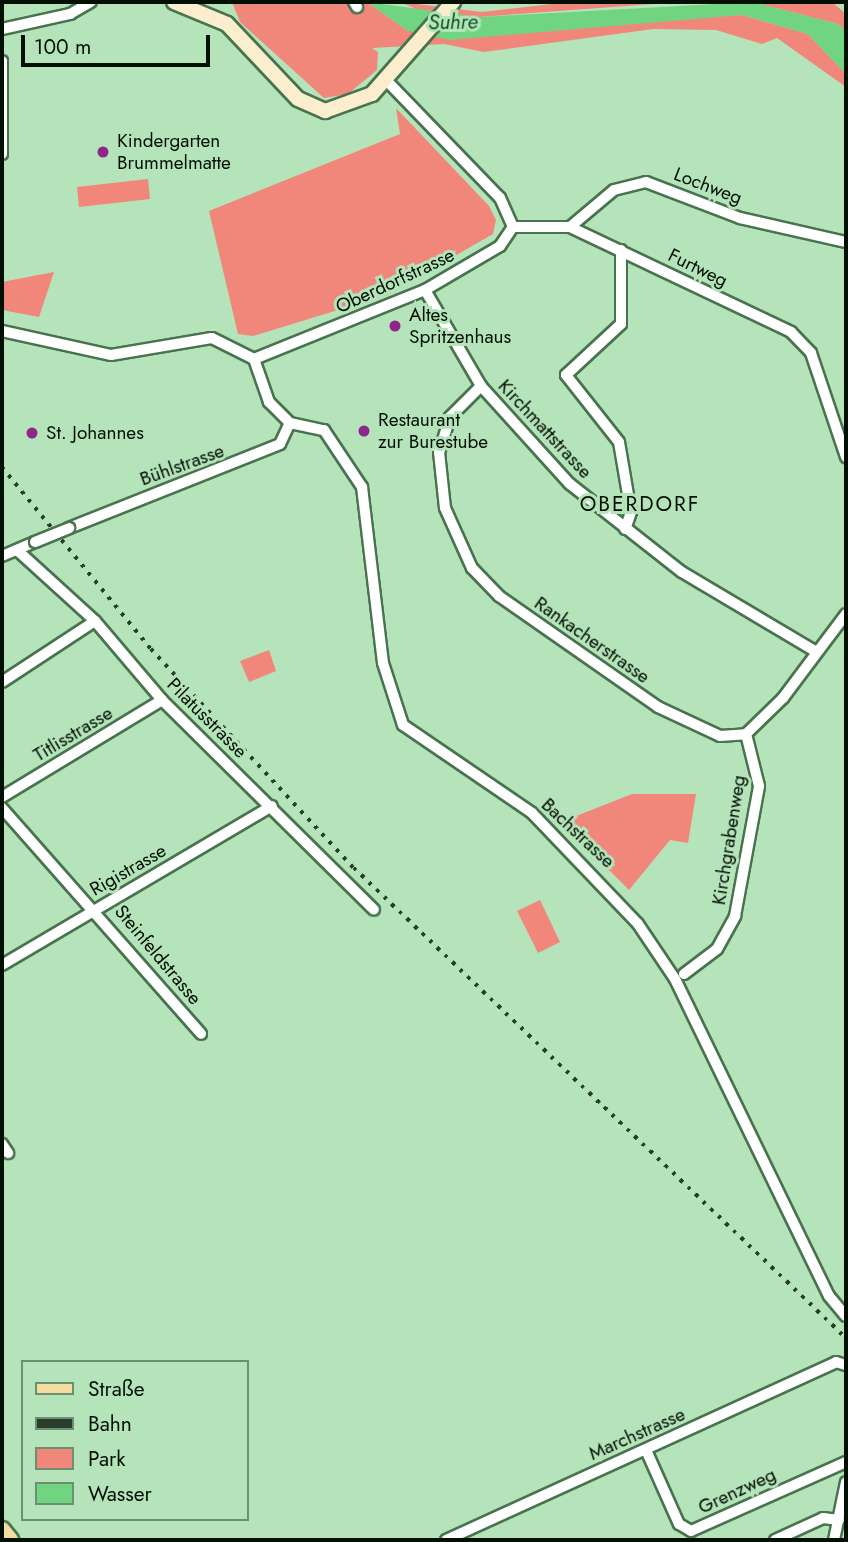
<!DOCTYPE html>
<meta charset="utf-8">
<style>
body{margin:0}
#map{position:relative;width:848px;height:1542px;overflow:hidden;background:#b5e3ba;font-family:Jost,sans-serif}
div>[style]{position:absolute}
.green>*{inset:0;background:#f1877b}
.water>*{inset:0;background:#71d481}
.roads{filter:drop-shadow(2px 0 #48734e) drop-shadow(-2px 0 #48734e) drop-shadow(0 2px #48734e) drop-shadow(0 -2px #48734e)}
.street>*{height:10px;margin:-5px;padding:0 5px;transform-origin:5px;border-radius:5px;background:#fff}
.secondary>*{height:14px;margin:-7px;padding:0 7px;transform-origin:7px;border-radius:7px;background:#faeecf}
.primary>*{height:16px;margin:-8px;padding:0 8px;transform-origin:8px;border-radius:8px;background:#f5dda0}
.rail>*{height:3.5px;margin-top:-1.75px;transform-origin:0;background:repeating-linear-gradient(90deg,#283d2b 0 3.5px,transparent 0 10.5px)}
.bridges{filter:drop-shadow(2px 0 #48734e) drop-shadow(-2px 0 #48734e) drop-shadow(0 2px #48734e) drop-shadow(0 -2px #48734e)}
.street-bridge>*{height:10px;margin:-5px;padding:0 5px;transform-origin:5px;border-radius:5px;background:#fff}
.dots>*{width:19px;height:19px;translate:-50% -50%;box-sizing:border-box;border:4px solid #b5e3ba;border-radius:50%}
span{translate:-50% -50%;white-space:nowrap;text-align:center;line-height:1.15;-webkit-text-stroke:6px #b5e3ba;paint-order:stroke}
.poi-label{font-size:19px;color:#021004}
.left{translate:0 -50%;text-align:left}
.street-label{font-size:19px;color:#021004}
.water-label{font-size:21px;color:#0c5521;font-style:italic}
.neighbourhood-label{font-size:21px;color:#021004;letter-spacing:2px}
.frame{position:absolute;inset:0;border:4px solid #021004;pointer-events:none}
.legend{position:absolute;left:21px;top:1360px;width:228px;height:161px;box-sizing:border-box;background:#b5e3ba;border:2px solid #6d8f71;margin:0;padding:9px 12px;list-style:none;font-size:21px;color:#021004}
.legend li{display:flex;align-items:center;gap:14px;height:35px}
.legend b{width:35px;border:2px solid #6d8f71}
.scale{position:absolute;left:21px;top:35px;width:189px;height:32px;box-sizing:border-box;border:4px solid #021004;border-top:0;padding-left:9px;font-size:21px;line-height:24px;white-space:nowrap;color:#021004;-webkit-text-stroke:5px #b5e3ba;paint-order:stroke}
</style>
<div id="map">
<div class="green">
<div style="clip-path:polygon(232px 2px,367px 2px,408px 31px,742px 15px,808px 34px,846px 74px,846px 87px,777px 38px,762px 44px,716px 30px,653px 29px,484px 52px,444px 44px,372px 48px,378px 52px,377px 70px,348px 94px,324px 98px,240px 22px)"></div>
<div style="clip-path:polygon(400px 2px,482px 12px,570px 2px,680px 2px,479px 17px,426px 13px)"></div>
<div style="clip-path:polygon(752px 2px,832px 2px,846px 14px,846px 32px,838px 24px)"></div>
<div style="clip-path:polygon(396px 108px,489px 206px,496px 220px,493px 234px,387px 295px,253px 336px,238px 334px,209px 211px,400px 134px)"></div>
<div style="clip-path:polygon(148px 179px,150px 199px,79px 207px,77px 187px)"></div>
<div style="clip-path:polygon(54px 272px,39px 317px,2px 310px,2px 282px)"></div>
<div style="clip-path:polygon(269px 650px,276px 671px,249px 682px,240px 661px)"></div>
<div style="clip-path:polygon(632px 794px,696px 794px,688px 843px,670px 840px,629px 890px,561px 822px)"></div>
<div style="clip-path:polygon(540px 900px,560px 942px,538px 953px,517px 911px)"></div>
</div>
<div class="water">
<div style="clip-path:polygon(367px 2px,479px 17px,752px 2px,838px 24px,846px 32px,846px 74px,808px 34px,742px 15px,449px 40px,408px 31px)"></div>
</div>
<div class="roads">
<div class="street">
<div style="left:354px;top:2px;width:6px;rotate:59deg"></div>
<div style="left:2px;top:29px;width:70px;rotate:-12.4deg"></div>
<div style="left:70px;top:14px;width:24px;rotate:-30deg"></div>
<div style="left:2px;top:61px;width:93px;rotate:90deg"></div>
<div style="left:513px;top:227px;width:57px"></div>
<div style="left:570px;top:227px;width:245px;rotate:25.4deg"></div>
<div style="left:791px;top:332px;width:29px;rotate:46deg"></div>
<div style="left:811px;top:353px;width:110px;rotate:71.4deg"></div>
<div style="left:570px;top:227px;width:57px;rotate:-40.1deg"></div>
<div style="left:614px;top:190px;width:33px;rotate:-14deg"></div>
<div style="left:646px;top:182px;width:101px;rotate:21deg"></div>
<div style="left:740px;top:218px;width:109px;rotate:12.8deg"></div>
<div style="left:621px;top:250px;width:74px;rotate:90deg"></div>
<div style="left:621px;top:324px;width:75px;rotate:137.2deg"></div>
<div style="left:566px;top:375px;width:85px;rotate:51.7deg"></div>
<div style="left:619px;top:442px;width:71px;rotate:80.3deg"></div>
<div style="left:631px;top:512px;width:18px;rotate:109deg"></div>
<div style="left:425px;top:290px;width:111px;rotate:59.7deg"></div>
<div style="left:481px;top:386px;width:132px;rotate:47.8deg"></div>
<div style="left:570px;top:484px;width:142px;rotate:38.2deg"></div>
<div style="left:682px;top:572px;width:155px;rotate:30.7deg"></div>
<div style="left:2px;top:331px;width:112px;rotate:12.4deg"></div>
<div style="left:111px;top:355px;width:102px;rotate:-9.6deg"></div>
<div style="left:212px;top:338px;width:47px;rotate:26.6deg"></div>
<div style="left:254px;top:359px;width:184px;rotate:-22deg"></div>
<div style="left:425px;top:290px;width:87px;rotate:-30.4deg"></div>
<div style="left:500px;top:246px;width:23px;rotate:-56deg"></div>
<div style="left:513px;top:227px;width:32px;rotate:-114deg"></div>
<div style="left:500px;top:198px;width:163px;rotate:-134deg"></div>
<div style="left:481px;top:386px;width:44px;rotate:135deg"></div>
<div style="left:450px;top:417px;width:37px;rotate:107deg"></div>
<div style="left:439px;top:452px;width:56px;rotate:83.9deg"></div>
<div style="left:445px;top:508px;width:66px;rotate:65.8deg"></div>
<div style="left:472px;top:568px;width:39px;rotate:46deg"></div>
<div style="left:499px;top:596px;width:194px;rotate:34.9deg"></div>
<div style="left:658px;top:707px;width:68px;rotate:25.1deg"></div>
<div style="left:720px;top:736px;width:26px;rotate:-4deg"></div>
<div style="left:746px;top:734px;width:52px;rotate:-44.2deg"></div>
<div style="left:783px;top:698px;width:105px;rotate:-53.1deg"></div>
<div style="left:290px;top:423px;width:35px;rotate:12deg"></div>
<div style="left:324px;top:430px;width:69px;rotate:56.3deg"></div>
<div style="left:362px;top:487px;width:177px;rotate:83.2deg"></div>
<div style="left:383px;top:663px;width:65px;rotate:72.1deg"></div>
<div style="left:403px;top:725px;width:156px;rotate:34.3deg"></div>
<div style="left:532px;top:813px;width:153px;rotate:46.3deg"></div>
<div style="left:638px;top:924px;width:66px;rotate:56.1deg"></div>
<div style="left:675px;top:979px;width:352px;rotate:64.1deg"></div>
<div style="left:829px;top:1296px;width:26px;rotate:50deg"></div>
<div style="left:69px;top:528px;width:227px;rotate:-21.7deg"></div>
<div style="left:280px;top:444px;width:23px;rotate:-65deg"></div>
<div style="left:290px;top:423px;width:30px;rotate:-135deg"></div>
<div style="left:269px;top:402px;width:46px;rotate:-109.2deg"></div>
<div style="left:17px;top:550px;width:105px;rotate:42.3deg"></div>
<div style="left:95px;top:621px;width:104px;rotate:49.7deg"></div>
<div style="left:162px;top:700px;width:298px;rotate:44.7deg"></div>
<div style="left:2px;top:556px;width:36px;rotate:-23deg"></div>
<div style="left:2px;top:682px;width:111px;rotate:-33.3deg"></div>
<div style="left:2px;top:797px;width:187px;rotate:-31.2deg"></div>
<div style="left:2px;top:808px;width:301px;rotate:48.6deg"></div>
<div style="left:2px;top:965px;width:313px;rotate:-30.5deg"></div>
<div style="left:684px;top:974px;width:41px;rotate:-37.1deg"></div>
<div style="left:717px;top:949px;width:38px;rotate:-61deg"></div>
<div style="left:735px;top:916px;width:132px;rotate:-79.5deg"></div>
<div style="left:759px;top:786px;width:54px;rotate:-104deg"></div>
<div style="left:2px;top:1144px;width:11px;rotate:56deg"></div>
<div style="left:646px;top:1450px;width:81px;rotate:66deg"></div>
<div style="left:679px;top:1524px;width:14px;rotate:30deg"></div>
<div style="left:691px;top:1531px;width:170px;rotate:-24deg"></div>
<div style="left:446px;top:1540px;width:429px;rotate:-24.5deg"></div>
<div style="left:836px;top:1362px;width:10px;rotate:17deg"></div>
<div style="left:775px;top:1540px;width:53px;rotate:-24.6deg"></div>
<div style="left:823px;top:1518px;width:16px;rotate:7deg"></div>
<div style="left:834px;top:1540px;width:59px;rotate:-78.3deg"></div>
</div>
<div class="secondary">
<div style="left:174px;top:2px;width:57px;rotate:22.5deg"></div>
<div style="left:227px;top:24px;width:103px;rotate:46.6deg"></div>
<div style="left:298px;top:99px;width:30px;rotate:24deg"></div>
<div style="left:325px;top:111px;width:50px;rotate:-19.9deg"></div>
<div style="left:372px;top:94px;width:123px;rotate:-48.6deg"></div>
</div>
<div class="primary">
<div style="left:2px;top:1530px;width:13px;rotate:51deg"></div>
</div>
</div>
<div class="rail">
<div style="left:2px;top:467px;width:235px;rotate:50.7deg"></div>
<div style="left:151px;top:649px;width:299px;rotate:47.2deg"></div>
<div style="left:354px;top:868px;width:680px;rotate:43.69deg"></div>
</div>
<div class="bridges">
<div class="street-bridge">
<div style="left:35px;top:542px;width:37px;rotate:-22deg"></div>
</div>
</div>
<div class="dots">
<div style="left:103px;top:152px;background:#8d278d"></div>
<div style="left:395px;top:326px;background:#8d278d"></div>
<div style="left:364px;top:431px;background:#8d278d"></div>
<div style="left:32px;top:433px;background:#8d278d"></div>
</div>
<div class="poi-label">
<span class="left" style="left:117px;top:152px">Kindergarten<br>Brummelmatte</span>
<span class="left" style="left:409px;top:326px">Altes<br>Spritzenhaus</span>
<span class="left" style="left:378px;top:431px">Restaurant<br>zur Burestube</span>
<span class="left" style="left:46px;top:433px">St. Johannes</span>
</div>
<div class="street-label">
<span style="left:708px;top:186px;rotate:21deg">Lochweg</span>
<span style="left:698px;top:268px;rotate:26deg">Furtweg</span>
<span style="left:395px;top:281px;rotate:-25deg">Oberdorfstrasse</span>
<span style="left:545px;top:429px;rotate:47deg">Kirchmattstrasse</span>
<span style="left:182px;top:465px;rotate:-20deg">Bühlstrasse</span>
<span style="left:592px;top:640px;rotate:35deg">Rankacherstrasse</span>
<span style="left:207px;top:718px;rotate:45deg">Pilatusstrasse</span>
<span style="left:73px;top:734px;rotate:-31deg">Titlisstrasse</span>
<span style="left:578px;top:833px;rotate:43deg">Bachstrasse</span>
<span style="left:729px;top:840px;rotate:-81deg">Kirchgrabenweg</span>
<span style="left:128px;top:870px;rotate:-30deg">Rigistrasse</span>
<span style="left:158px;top:955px;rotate:50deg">Steinfeldstrasse</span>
<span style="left:637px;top:1434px;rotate:-24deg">Marchstrasse</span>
<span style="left:737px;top:1491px;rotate:-25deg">Grenzweg</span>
</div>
<div class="water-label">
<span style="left:453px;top:22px;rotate:-1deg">Suhre</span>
</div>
<div class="neighbourhood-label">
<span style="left:640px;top:504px">OBERDORF</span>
</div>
<div class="frame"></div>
<ul class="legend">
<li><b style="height:9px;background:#f5dda0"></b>Straße</li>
<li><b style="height:9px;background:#283d2b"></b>Bahn</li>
<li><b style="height:19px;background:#f1877b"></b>Park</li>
<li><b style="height:19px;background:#71d481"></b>Wasser</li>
</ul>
<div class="scale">100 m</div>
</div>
